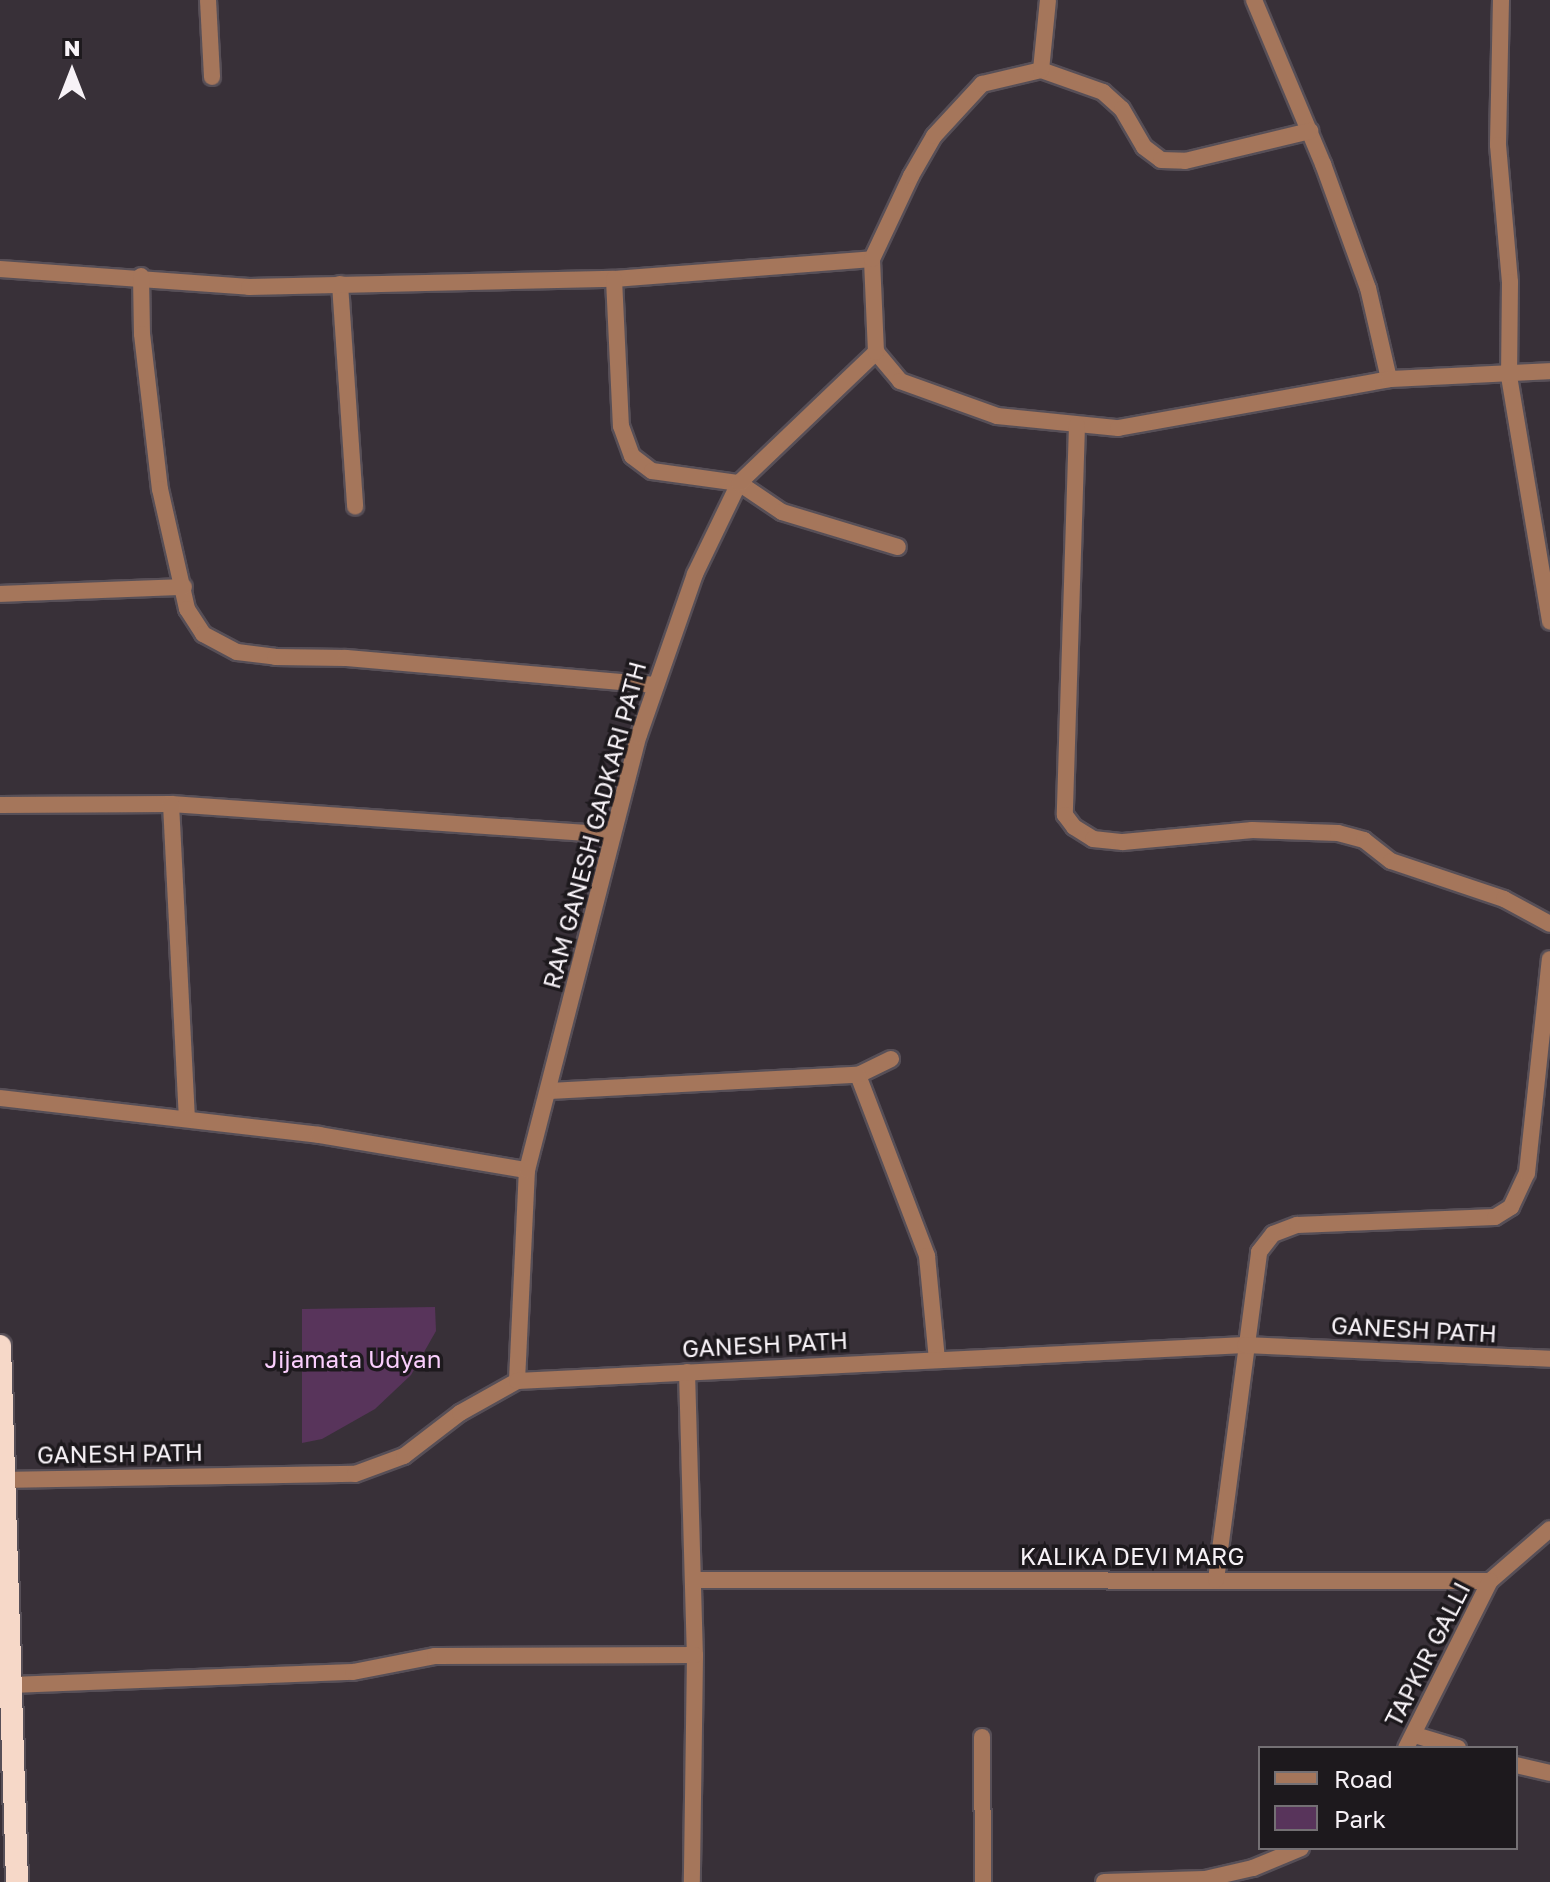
<!DOCTYPE html>
<style>
body{margin:0}
#map{position:relative;width:1550px;height:1882px;overflow:hidden;background:#383038;font-family:"Golos Text",sans-serif}
div>[style]{position:absolute}
.green>*{inset:0;background:#58345b}
.roads{filter:drop-shadow(2px 0 #574f57) drop-shadow(-2px 0 #574f57) drop-shadow(0 2px #574f57) drop-shadow(0 -2px #574f57)}
.service>*{height:16px;margin:-8px;padding:0 8px;transform-origin:8px;border-radius:8px;background:#a5765b}
.minor>*{height:16px;margin:-8px;padding:0 8px;transform-origin:8px;border-radius:8px;background:#a5765b}
.tertiary>*{height:16px;margin:-8px;padding:0 8px;transform-origin:8px;border-radius:8px;background:#a5765b}
.trunk>*{height:22px;margin:-11px;padding:0 11px;transform-origin:11px;border-radius:11px;background:#f6d8c8}
span{translate:-50% -50%;white-space:nowrap;text-align:center;line-height:1.15;-webkit-text-stroke:7px #1d191d;paint-order:stroke}
.street-label{font-size:24px;color:#f7f2f7}
.park-label{font-size:24px;color:#facffd}
.legend{position:absolute;left:1258px;top:1746px;width:260px;height:104px;box-sizing:border-box;background:#1d191d;border:2px solid #747074;margin:0;padding:10px 14px;list-style:none;font-size:24px;color:#f7f2f7}
.legend li{display:flex;align-items:center;gap:16px;height:40px}
.legend b{width:40px;border:2px solid #747074}
.north{position:absolute;left:32px;top:32px;width:80px;height:80px;-webkit-text-stroke:6px #1d191d;paint-order:stroke;rotate:0deg;font-size:22px;font-weight:700;line-height:32px;text-align:center;color:#f7f2f7}
.north::after{content:'';display:block;margin:auto;width:28px;height:36px;background:#f7f2f7;clip-path:polygon(50% 0,100% 100%,50% 72%,0 100%)}
</style>
<div id="map">
<div class="green">
<div style="clip-path:polygon(435px 1307px,436px 1331px,411px 1375px,375px 1409px,322px 1439px,302px 1443px,302px 1309px)"></div>
</div>
<div class="roads">
<div class="service">
<div style="left:340px;top:284px;width:223px;rotate:86.1deg"></div>
</div>
<div class="minor">
<div style="left:208px;top:0;width:77px;rotate:87deg"></div>
<div style="left:1254px;top:0;width:178px;rotate:67.2deg"></div>
<div style="left:1323px;top:164px;width:132px;rotate:70.1deg"></div>
<div style="left:1368px;top:288px;width:93px;rotate:77deg"></div>
<div style="left:1501px;top:0;width:145px;rotate:91.2deg"></div>
<div style="left:1498px;top:145px;width:138px;rotate:85deg"></div>
<div style="left:1510px;top:282px;width:94px;rotate:90.6deg"></div>
<div style="left:1509px;top:376px;width:249px;rotate:80.5deg"></div>
<div style="left:1041px;top:70px;width:66px;rotate:19.5deg"></div>
<div style="left:1103px;top:92px;width:25px;rotate:42deg"></div>
<div style="left:1122px;top:109px;width:44px;rotate:59.9deg"></div>
<div style="left:1144px;top:147px;width:21px;rotate:37deg"></div>
<div style="left:1161px;top:160px;width:24px;rotate:2deg"></div>
<div style="left:1185px;top:161px;width:129px;rotate:-13.5deg"></div>
<div style="left:0;top:269px;width:250px;rotate:4.1deg"></div>
<div style="left:249px;top:287px;width:365px;rotate:-1.3deg"></div>
<div style="left:614px;top:279px;width:259px;rotate:-4.4deg"></div>
<div style="left:141px;top:276px;width:58px;rotate:89deg"></div>
<div style="left:142px;top:334px;width:156px;rotate:83.4deg"></div>
<div style="left:160px;top:489px;width:123px;rotate:77.3deg"></div>
<div style="left:187px;top:609px;width:30px;rotate:57deg"></div>
<div style="left:203px;top:634px;width:38px;rotate:28deg"></div>
<div style="left:237px;top:652px;width:38px;rotate:7deg"></div>
<div style="left:275px;top:657px;width:71px;rotate:0.8deg"></div>
<div style="left:346px;top:658px;width:308px;rotate:5deg"></div>
<div style="left:614px;top:279px;width:147px;rotate:87.3deg"></div>
<div style="left:621px;top:426px;width:32px;rotate:70deg"></div>
<div style="left:632px;top:456px;width:25px;rotate:37deg"></div>
<div style="left:652px;top:471px;width:88px;rotate:7.9deg"></div>
<div style="left:739px;top:483px;width:52px;rotate:34deg"></div>
<div style="left:782px;top:512px;width:121px;rotate:16.8deg"></div>
<div style="left:876px;top:352px;width:38px;rotate:50deg"></div>
<div style="left:900px;top:381px;width:103px;rotate:19.8deg"></div>
<div style="left:997px;top:416px;width:122px;rotate:5.7deg"></div>
<div style="left:1118px;top:428px;width:275px;rotate:-10.2deg"></div>
<div style="left:1389px;top:379px;width:161px;rotate:-2.8deg"></div>
<div style="left:1077px;top:425px;width:390px;rotate:91.8deg"></div>
<div style="left:1065px;top:815px;width:15px;rotate:53deg"></div>
<div style="left:1074px;top:827px;width:22px;rotate:32deg"></div>
<div style="left:1093px;top:839px;width:30px;rotate:6deg"></div>
<div style="left:1123px;top:842px;width:130px;rotate:-5.3deg"></div>
<div style="left:1252px;top:830px;width:86px;rotate:2deg"></div>
<div style="left:1338px;top:833px;width:27px;rotate:15deg"></div>
<div style="left:1364px;top:840px;width:34px;rotate:38deg"></div>
<div style="left:1391px;top:861px;width:119px;rotate:18.6deg"></div>
<div style="left:1504px;top:899px;width:52px;rotate:28.5deg"></div>
<div style="left:0;top:594px;width:184px;rotate:-2.2deg"></div>
<div style="left:171px;top:804px;width:442px;rotate:4deg"></div>
<div style="left:0;top:805px;width:171px;rotate:-0.3deg"></div>
<div style="left:171px;top:804px;width:315px;rotate:87.1deg"></div>
<div style="left:891px;top:1059px;width:37px;rotate:154deg"></div>
<div style="left:858px;top:1075px;width:194px;rotate:69.1deg"></div>
<div style="left:927px;top:1256px;width:104px;rotate:84.5deg"></div>
<div style="left:548px;top:1091px;width:310px;rotate:-3deg"></div>
<div style="left:0;top:1098px;width:321px;rotate:6.6deg"></div>
<div style="left:319px;top:1135px;width:211px;rotate:9.6deg"></div>
<div style="left:687px;top:1372px;width:283px;rotate:88.4deg"></div>
<div style="left:695px;top:1655px;width:227px;rotate:90.8deg"></div>
<div style="left:517px;top:1381px;width:211px;rotate:-87.3deg"></div>
<div style="left:527px;top:1170px;width:449px;rotate:-75.6deg"></div>
<div style="left:639px;top:735px;width:170px;rotate:-70.8deg"></div>
<div style="left:695px;top:574px;width:101px;rotate:-64.2deg"></div>
<div style="left:739px;top:483px;width:190px;rotate:-43.7deg"></div>
<div style="left:876px;top:352px;width:93px;rotate:-92.5deg"></div>
<div style="left:872px;top:259px;width:92px;rotate:-64.8deg"></div>
<div style="left:911px;top:176px;width:46px;rotate:-60.1deg"></div>
<div style="left:934px;top:136px;width:71px;rotate:-47.3deg"></div>
<div style="left:982px;top:84px;width:61px;rotate:-13.3deg"></div>
<div style="left:1041px;top:70px;width:70px;rotate:-84.3deg"></div>
<div style="left:694px;top:1580px;width:796px;rotate:0.07deg"></div>
<div style="left:1490px;top:1581px;width:79px;rotate:-40.9deg"></div>
<div style="left:1216px;top:1580px;width:331px;rotate:-82.5deg"></div>
<div style="left:1259px;top:1252px;width:23px;rotate:-52deg"></div>
<div style="left:1273px;top:1234px;width:26px;rotate:-21deg"></div>
<div style="left:1297px;top:1225px;width:198px;rotate:-2.3deg"></div>
<div style="left:1495px;top:1217px;width:19px;rotate:-32deg"></div>
<div style="left:1511px;top:1207px;width:38px;rotate:-65deg"></div>
<div style="left:1527px;top:1173px;width:215px;rotate:-83.9deg"></div>
<div style="left:11px;top:1685px;width:342px;rotate:-2.2deg"></div>
<div style="left:353px;top:1672px;width:84px;rotate:-11deg"></div>
<div style="left:435px;top:1656px;width:260px;rotate:-0.2deg"></div>
<div style="left:1415px;top:1735px;width:45px;rotate:16.8deg"></div>
<div style="left:982px;top:1737px;width:145px;rotate:89.6deg"></div>
<div style="left:1406px;top:1748px;width:187px;rotate:-63.3deg"></div>
<div style="left:1516px;top:1765px;width:35px;rotate:13deg"></div>
<div style="left:1104px;top:1882px;width:101px;rotate:-1.7deg"></div>
<div style="left:1205px;top:1879px;width:49px;rotate:-12.9deg"></div>
<div style="left:1253px;top:1868px;width:52px;rotate:-22.6deg"></div>
</div>
<div class="tertiary">
<div style="left:0;top:1480px;width:355px;rotate:-1deg"></div>
<div style="left:355px;top:1474px;width:52px;rotate:-20.2deg"></div>
<div style="left:404px;top:1456px;width:71px;rotate:-37.5deg"></div>
<div style="left:460px;top:1413px;width:65px;rotate:-29.3deg"></div>
<div style="left:517px;top:1381px;width:729px;rotate:-2.83deg"></div>
<div style="left:1245px;top:1345px;width:305px;rotate:2.6deg"></div>
</div>
<div class="trunk">
<div style="left:0;top:1346px;width:536px;rotate:88.18deg"></div>
</div>
</div>
<div class="street-label">
<span style="left:594px;top:825px;rotate:-75deg">RAM GANESH GADKARI PATH</span>
<span style="left:1414px;top:1329px;rotate:3deg">GANESH PATH</span>
<span style="left:765px;top:1344px;rotate:-3deg">GANESH PATH</span>
<span style="left:120px;top:1453px;rotate:-1deg">GANESH PATH</span>
<span style="left:1132px;top:1556px">KALIKA DEVI MARG</span>
<span style="left:1427px;top:1654px;rotate:-63deg">TAPKIR GALLI</span>
</div>
<div class="park-label">
<span style="left:353px;top:1359px">Jijamata Udyan</span>
</div>
<ul class="legend">
<li><b style="height:10px;background:#a5765b"></b>Road</li>
<li><b style="height:22px;background:#58345b"></b>Park</li>
</ul>
<div class="north">N</div>
</div>
